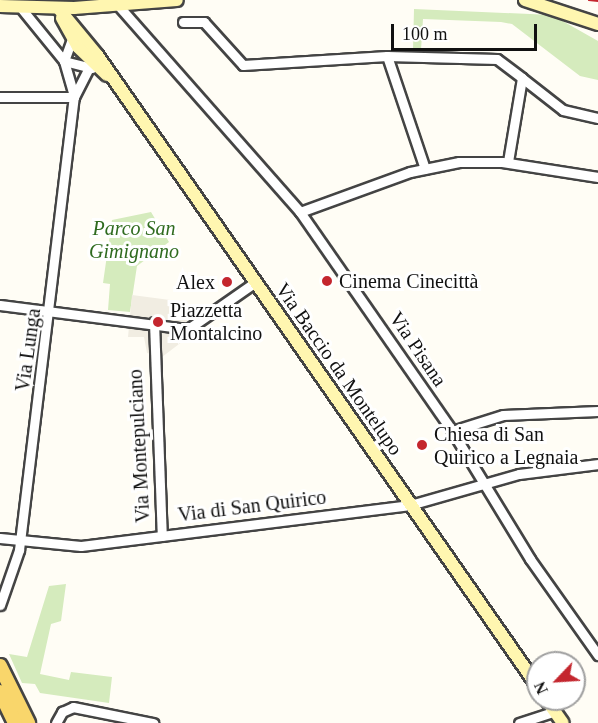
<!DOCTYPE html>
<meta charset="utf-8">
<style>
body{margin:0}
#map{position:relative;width:598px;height:723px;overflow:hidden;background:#fffdf5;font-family:Georgia,serif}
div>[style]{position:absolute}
.green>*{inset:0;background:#d5ebbd}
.plaza>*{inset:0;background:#f1ede2}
.roads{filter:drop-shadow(2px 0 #444) drop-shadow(-2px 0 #444) drop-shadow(0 2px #444) drop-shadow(0 -2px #444)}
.street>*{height:9px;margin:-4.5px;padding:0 4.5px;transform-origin:4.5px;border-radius:4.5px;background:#fff}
.secondary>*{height:12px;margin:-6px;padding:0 6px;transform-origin:6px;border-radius:6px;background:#fff6b0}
.primary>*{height:14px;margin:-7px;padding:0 7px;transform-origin:7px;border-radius:7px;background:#f9d66b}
.tram>*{height:1.5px;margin:-0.75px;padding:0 0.75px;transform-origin:0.75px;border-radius:0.75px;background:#c4262e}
.dots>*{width:16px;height:16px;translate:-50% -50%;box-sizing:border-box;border:3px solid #fff;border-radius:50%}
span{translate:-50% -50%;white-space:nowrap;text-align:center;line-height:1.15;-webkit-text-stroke:6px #fff;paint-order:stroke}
.park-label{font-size:20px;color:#2f6b1f;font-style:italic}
.poi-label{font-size:20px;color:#111}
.left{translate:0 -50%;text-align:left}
.right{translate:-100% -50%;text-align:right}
.street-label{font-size:20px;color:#111}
.north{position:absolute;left:526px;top:651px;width:60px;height:60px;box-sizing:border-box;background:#fff;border:2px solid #a0a0a0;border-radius:50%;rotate:245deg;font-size:16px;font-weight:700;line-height:24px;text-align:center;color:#111}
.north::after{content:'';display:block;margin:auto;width:21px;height:27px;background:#c4262e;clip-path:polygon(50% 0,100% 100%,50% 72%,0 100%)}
.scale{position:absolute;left:391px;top:24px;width:146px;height:27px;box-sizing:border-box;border:3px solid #111;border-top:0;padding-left:8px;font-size:18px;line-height:21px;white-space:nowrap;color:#111;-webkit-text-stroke:4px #fff;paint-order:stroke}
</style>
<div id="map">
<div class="green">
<div style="clip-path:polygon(414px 9px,552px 15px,598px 41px,598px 80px,580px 76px,512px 24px,501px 22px,423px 19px,421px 50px,413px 50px)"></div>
<div style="clip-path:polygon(151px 212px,169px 242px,137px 266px,130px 312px,108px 310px,110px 284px,103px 283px,112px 220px)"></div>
<div style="clip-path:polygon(66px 584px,61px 621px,51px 624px,40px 674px,69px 680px,71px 672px,112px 677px,109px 703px,40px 693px,35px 684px,22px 683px,9px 654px,27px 657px,49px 586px)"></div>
</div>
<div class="plaza">
<div style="clip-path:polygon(132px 295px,170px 300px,169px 313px,188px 315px,187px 338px,162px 357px,147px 353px,144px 337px,128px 337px)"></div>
</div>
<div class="roads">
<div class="street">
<div style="left:116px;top:3px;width:278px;rotate:48.6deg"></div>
<div style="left:300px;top:212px;width:267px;rotate:55.2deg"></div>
<div style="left:452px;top:431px;width:150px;rotate:58.6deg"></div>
<div style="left:530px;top:559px;width:118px;rotate:54.7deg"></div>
<div style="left:21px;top:8px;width:68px;rotate:50.9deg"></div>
<div style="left:64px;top:61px;width:29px;rotate:14deg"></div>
<div style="left:183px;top:22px;width:21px"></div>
<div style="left:204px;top:22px;width:58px;rotate:47.8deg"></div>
<div style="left:243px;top:65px;width:144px;rotate:-3.6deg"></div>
<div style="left:387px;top:56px;width:110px;rotate:1.6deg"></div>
<div style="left:497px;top:59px;width:31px;rotate:37deg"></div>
<div style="left:522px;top:78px;width:85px;rotate:99.5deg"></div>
<div style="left:387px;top:56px;width:119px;rotate:71.4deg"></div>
<div style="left:64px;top:61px;width:37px;rotate:74deg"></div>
<div style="left:64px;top:61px;width:23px;rotate:-70deg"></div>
<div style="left:522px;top:78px;width:52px;rotate:38deg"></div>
<div style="left:563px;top:110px;width:36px;rotate:13deg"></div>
<div style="left:0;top:97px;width:74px"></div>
<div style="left:300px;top:212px;width:117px;rotate:-20deg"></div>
<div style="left:410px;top:172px;width:50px;rotate:-11.5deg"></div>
<div style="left:459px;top:162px;width:43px"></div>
<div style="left:502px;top:162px;width:97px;rotate:8.9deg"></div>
<div style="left:0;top:305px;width:190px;rotate:7.3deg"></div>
<div style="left:188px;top:329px;width:80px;rotate:-34.9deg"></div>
<div style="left:154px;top:322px;width:214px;rotate:87.9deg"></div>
<div style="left:452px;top:431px;width:53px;rotate:-17.4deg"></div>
<div style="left:503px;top:415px;width:95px;rotate:-2.4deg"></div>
<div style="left:0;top:538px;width:81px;rotate:5.6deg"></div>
<div style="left:81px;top:546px;width:332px;rotate:-7.1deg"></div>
<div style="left:410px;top:505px;width:113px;rotate:-15.9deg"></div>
<div style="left:519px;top:474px;width:80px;rotate:-7.2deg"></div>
<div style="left:0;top:605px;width:58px;rotate:-70.9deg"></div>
<div style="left:19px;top:550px;width:456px;rotate:-83.1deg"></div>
<div style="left:74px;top:97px;width:34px;rotate:-63deg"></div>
<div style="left:56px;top:723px;width:13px;rotate:-61deg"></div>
<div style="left:62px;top:712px;width:12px;rotate:-24deg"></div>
<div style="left:73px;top:707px;width:82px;rotate:11.3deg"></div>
<div style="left:519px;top:723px;width:38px;rotate:-18deg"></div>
</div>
<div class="secondary">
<div style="left:525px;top:0;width:77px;rotate:18.2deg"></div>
<div style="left:0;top:6px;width:74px;rotate:1.5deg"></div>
<div style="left:74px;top:8px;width:103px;rotate:-4.4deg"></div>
<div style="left:59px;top:9px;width:60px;rotate:50.4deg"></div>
<div style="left:97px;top:55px;width:771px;rotate:55.09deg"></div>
<div style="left:62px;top:18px;width:33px;rotate:61deg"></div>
<div style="left:78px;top:47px;width:40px;rotate:44deg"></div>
<div style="left:546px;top:699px;width:29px;rotate:55deg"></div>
</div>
<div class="primary">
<div style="left:0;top:666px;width:64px;rotate:63.8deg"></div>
<div style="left:0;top:692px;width:34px;rotate:64deg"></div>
</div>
</div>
<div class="tram">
<div style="left:589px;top:0;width:9px;rotate:6deg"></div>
</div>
<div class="dots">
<div style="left:327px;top:281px;background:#c4262e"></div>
<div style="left:227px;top:282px;background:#c4262e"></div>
<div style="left:158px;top:322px;background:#c4262e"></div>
<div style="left:422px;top:445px;background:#c4262e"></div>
</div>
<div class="park-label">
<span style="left:134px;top:240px">Parco San<br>Gimignano</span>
</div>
<div class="poi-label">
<span class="left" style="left:339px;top:281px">Cinema Cinecittà</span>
<span class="right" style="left:215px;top:282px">Alex</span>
<span class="left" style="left:170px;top:322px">Piazzetta<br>Montalcino</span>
<span class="left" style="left:434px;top:446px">Chiesa di San<br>Quirico a Legnaia</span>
</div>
<div class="street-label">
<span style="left:418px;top:349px;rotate:56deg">Via Pisana</span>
<span style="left:28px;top:350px;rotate:-82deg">Via Lunga</span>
<span style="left:339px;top:369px;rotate:55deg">Via Baccio da Montelupo</span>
<span style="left:139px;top:446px;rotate:-93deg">Via Montepulciano</span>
<span style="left:252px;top:506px;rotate:-7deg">Via di San Quirico</span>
</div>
<div class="north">N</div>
<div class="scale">100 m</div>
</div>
